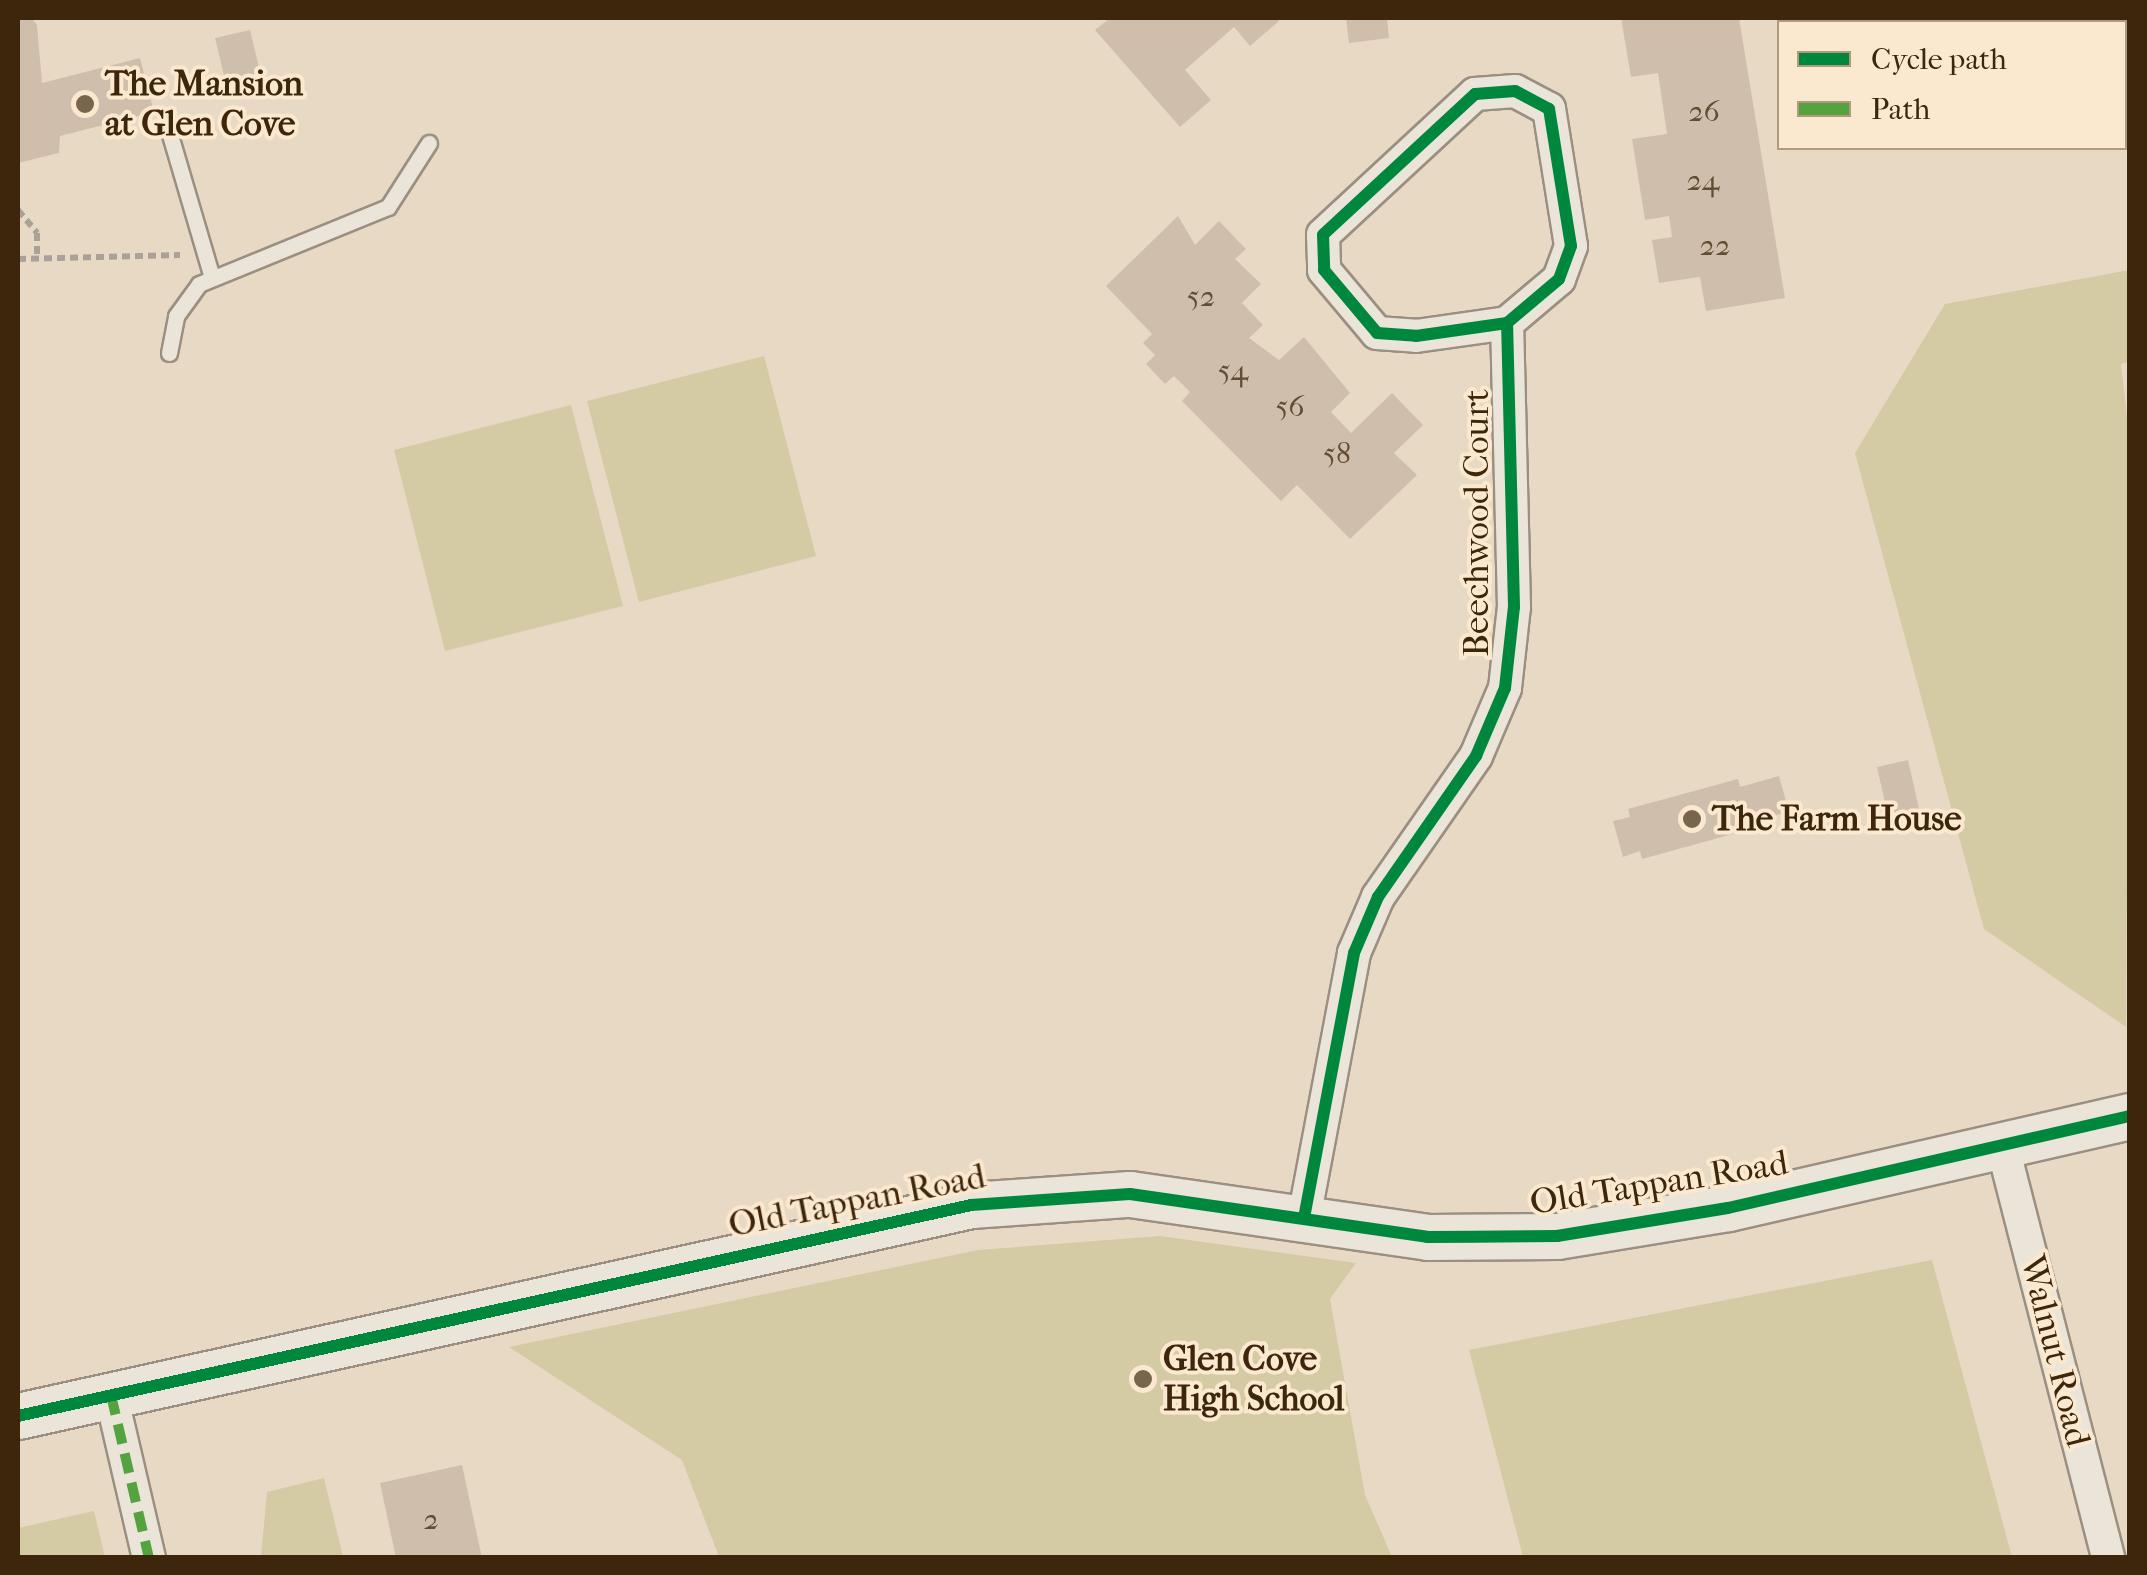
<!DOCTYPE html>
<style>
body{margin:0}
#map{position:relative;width:2147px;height:1575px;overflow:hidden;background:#e8d9c4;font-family:"IM FELL French Canon",serif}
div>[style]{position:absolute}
.green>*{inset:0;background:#d4caa3}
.building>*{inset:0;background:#d0beac}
.path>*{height:6px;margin-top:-3px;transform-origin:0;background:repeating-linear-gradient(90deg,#aaa298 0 8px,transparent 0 13px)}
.roads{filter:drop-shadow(2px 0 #9a8f80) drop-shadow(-2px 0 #9a8f80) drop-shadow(0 2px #9a8f80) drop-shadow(0 -2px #9a8f80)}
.lane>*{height:15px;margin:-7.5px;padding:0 7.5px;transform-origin:7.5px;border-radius:7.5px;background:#ebe4d9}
.street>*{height:32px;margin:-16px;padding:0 16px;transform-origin:16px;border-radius:16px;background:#ebe4d9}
.secondary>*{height:45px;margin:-22.5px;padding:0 22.5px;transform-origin:22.5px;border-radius:22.5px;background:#ebe4d9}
.quiet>*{height:10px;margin-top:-5px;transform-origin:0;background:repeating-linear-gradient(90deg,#54a33e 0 20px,transparent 0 30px)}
.cycleway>*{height:12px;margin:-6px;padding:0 6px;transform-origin:6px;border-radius:6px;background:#00873e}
.dots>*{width:28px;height:28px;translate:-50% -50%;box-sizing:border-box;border:5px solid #fae8cf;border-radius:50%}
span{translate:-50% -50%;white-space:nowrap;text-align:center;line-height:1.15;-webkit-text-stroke:8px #fae8cf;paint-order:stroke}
.number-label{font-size:30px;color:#624c34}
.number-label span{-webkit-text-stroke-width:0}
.poi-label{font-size:35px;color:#3d260c;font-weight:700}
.left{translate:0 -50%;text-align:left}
.street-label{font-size:35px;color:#3d260c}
.frame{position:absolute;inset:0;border:20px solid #3d260c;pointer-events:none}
.legend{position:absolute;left:1777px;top:20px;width:350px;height:130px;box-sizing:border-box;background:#fae8cf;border:2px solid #ae9a81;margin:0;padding:12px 18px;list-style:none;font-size:30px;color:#3d260c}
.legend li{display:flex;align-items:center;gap:20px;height:50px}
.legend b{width:50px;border:2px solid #ae9a81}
</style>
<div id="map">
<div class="green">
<div style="clip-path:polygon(2129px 270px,2129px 362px,2121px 364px,2130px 442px,2126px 1027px,1984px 929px,1855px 453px,1945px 304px)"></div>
<div style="clip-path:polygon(764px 356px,816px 556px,639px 602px,587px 401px)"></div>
<div style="clip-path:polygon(571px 405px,623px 606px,445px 651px,394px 450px)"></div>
<div style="clip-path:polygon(1160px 1236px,1356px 1263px,1330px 1299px,1365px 1495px,1392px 1557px,719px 1557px,682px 1460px,509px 1347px,978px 1250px)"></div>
<div style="clip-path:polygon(1932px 1260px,2012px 1557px,1523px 1557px,1469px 1350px)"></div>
<div style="clip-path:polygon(324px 1478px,343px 1557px,261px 1557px,267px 1492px)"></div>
<div style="clip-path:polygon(94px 1511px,105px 1557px,18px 1557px,18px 1528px)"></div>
</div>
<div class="building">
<div style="clip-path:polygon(18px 18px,32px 18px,37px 25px,42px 83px,140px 58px,154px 112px,60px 136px,59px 153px,18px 163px)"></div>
<div style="clip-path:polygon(1110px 18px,1276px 18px,1279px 21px,1250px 46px,1234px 27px,1185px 70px,1211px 100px,1180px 127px,1095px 30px)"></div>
<div style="clip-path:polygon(1346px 18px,1387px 18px,1389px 38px,1349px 43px)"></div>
<div style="clip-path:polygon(1621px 18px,1739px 18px,1785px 298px,1706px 311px,1700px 277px,1659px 283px,1652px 240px,1672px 237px,1669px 216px,1645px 220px,1632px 139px,1667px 134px,1658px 73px,1631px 77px)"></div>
<div style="clip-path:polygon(250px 30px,262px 80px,227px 88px,215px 38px)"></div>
<div style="clip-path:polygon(1178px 216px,1195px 245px,1219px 221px,1246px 249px,1235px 259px,1261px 284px,1242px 303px,1263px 325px,1249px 338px,1279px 360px,1304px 337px,1350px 393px,1331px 412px,1351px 433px,1392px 393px,1423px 425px,1394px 453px,1417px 475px,1350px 539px,1297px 485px,1281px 501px,1182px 401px,1190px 392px,1174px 376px,1165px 384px,1146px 364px,1155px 355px,1143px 343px,1152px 334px,1106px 286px)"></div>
<div style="clip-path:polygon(1908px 760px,1922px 822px,1891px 829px,1877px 767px)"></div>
<div style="clip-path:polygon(1779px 776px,1789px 812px,1749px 822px,1751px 829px,1642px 859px,1640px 851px,1623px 857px,1613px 821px,1630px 817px,1628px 809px,1738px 779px,1740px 787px)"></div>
<div style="clip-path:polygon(462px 1465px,482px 1558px,396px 1558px,380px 1483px)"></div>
</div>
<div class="path">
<div style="left:18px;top:210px;width:30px;rotate:50deg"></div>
<div style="left:37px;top:233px;width:21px;rotate:90deg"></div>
<div style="left:18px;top:259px;width:162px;rotate:-1.4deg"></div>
</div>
<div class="roads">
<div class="lane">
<div style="left:168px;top:128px;width:152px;rotate:73.6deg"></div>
<div style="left:169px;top:353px;width:38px;rotate:-79deg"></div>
<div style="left:176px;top:316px;width:39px;rotate:-54deg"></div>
<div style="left:199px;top:284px;width:204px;rotate:-22.2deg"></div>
<div style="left:388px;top:207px;width:76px;rotate:-57.4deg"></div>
</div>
<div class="street">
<div style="left:2002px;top:1144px;width:427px;rotate:75.6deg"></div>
<div style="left:1304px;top:1218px;width:270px;rotate:-79.3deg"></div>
<div style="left:1354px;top:953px;width:61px;rotate:-66.8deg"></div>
<div style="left:1378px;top:897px;width:172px;rotate:-55.2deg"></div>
<div style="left:1476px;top:756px;width:74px;rotate:-66.9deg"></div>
<div style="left:1505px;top:688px;width:81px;rotate:-83.7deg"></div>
<div style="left:1514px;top:607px;width:284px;rotate:-91.4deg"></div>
<div style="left:1507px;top:323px;width:68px;rotate:-40.2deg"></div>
<div style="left:1559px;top:279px;width:35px;rotate:-70deg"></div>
<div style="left:1571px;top:246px;width:139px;rotate:-99.1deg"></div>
<div style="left:1549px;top:109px;width:38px;rotate:-152deg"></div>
<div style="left:1515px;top:91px;width:40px;rotate:175.7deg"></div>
<div style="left:1475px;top:94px;width:207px;rotate:137.2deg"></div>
<div style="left:1323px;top:235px;width:35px;rotate:88deg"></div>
<div style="left:1324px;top:270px;width:82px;rotate:49.9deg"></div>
<div style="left:1377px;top:333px;width:39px;rotate:4deg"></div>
<div style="left:1416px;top:336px;width:92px;rotate:-8.1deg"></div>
<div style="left:111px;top:1395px;width:167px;rotate:76.9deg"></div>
</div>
<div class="secondary">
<div style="left:18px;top:1416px;width:976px;rotate:-12.48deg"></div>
<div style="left:971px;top:1205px;width:159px;rotate:-4deg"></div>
<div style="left:1130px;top:1194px;width:300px;rotate:8.2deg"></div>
<div style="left:1427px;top:1237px;width:130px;rotate:-0.4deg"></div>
<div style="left:1557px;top:1236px;width:173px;rotate:-9.3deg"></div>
<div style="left:1728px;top:1208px;width:412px;rotate:-12.9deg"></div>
</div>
</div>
<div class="quiet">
<div style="left:111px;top:1395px;width:167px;rotate:76.9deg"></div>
</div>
<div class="cycleway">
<div style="left:1304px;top:1218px;width:270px;rotate:-79.3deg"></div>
<div style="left:1354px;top:953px;width:61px;rotate:-66.8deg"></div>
<div style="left:1378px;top:897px;width:172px;rotate:-55.2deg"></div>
<div style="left:1476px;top:756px;width:74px;rotate:-66.9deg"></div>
<div style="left:1505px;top:688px;width:81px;rotate:-83.7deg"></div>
<div style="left:1514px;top:607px;width:284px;rotate:-91.4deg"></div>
<div style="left:1507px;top:323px;width:68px;rotate:-40.2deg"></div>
<div style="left:1559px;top:279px;width:35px;rotate:-70deg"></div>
<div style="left:1571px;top:246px;width:139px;rotate:-99.1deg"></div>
<div style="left:1549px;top:109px;width:38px;rotate:-152deg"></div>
<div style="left:1515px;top:91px;width:40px;rotate:175.7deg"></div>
<div style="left:1475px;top:94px;width:207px;rotate:137.2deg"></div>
<div style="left:1323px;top:235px;width:35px;rotate:88deg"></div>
<div style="left:1324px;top:270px;width:82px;rotate:49.9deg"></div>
<div style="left:1377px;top:333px;width:39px;rotate:4deg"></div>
<div style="left:1416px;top:336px;width:92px;rotate:-8.1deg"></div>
<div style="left:18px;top:1416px;width:976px;rotate:-12.48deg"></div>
<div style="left:971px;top:1205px;width:159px;rotate:-4deg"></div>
<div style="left:1130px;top:1194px;width:300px;rotate:8.2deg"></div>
<div style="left:1427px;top:1237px;width:130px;rotate:-0.4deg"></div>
<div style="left:1557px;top:1236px;width:173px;rotate:-9.3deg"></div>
<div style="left:1728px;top:1208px;width:412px;rotate:-12.9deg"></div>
</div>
<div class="dots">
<div style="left:85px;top:104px;background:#79654c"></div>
<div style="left:1692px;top:819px;background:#79654c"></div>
<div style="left:1143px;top:1379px;background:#79654c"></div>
</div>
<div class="number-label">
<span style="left:1704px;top:112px">26</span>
<span style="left:1703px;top:181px">24</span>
<span style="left:1715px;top:246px">22</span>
<span style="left:1201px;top:297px">52</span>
<span style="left:1233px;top:371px">54</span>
<span style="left:1290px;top:407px">56</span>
<span style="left:1337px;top:454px">58</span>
<span style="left:431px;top:1520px">2</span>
</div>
<div class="poi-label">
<span class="left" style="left:105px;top:104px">The Mansion<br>at Glen Cove</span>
<span class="left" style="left:1712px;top:819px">The Farm House</span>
<span class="left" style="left:1163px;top:1379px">Glen Cove<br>High School</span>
</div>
<div class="street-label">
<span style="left:1477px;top:523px;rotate:-90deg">Beechwood Court</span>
<span style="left:1659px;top:1183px;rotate:-9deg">Old Tappan Road</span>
<span style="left:857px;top:1201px;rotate:-11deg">Old Tappan Road</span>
<span style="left:2055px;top:1351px;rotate:76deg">Walnut Road</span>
</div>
<div class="frame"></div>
<ul class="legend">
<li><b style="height:12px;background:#00873e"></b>Cycle path</li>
<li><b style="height:12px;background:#54a33e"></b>Path</li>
</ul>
</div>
